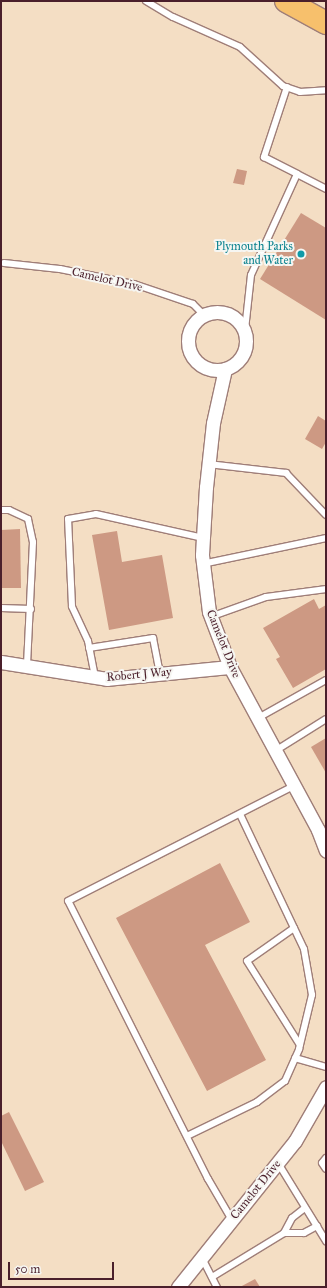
<!DOCTYPE html>
<style>
body{margin:0}
#map{position:relative;width:327px;height:1288px;overflow:hidden;background:#f4dec4;font-family:"IM FELL Great Primer",serif}
div>[style]{position:absolute}
.building>*{inset:0;background:#cd9983}
.roads{filter:drop-shadow(1px 0 #9f7e78) drop-shadow(-1px 0 #9f7e78) drop-shadow(0 1px #9f7e78) drop-shadow(0 -1px #9f7e78)}
.lane>*{height:6px;margin:-3px;padding:0 3px;transform-origin:3px;border-radius:3px;background:#fff}
.street>*{height:13px;margin:-6.5px;padding:0 6.5px;transform-origin:6.5px;border-radius:6.5px;background:#fff}
.street>.ring{margin:-6.5px;padding:0;box-sizing:content-box;background:none;border:13px solid #fff;border-radius:50%}
.highway>*{height:22px;margin:-11px;padding:0 11px;transform-origin:11px;border-radius:11px;background:#f7c06c}
.dots>*{width:11px;height:11px;translate:-50% -50%;box-sizing:border-box;border:2px solid #f6f6f2;border-radius:50%}
span{translate:-50% -50%;white-space:nowrap;text-align:center;line-height:1.15;-webkit-text-stroke:4px #f6f6f2;paint-order:stroke}
.culture-label{font-size:12px;color:#0d838f}
.right{translate:-100% -50%;text-align:right}
.street-label{font-size:12px;color:#4a1f2b}
.frame{position:absolute;inset:0;border:2px solid #4a1f2b;pointer-events:none}
.scale{position:absolute;left:8px;top:1262px;width:106px;height:18px;box-sizing:border-box;border:2px solid #4a1f2b;border-top:0;padding-left:5px;font-size:12px;line-height:14px;white-space:nowrap;color:#4a1f2b;-webkit-text-stroke:3px #f6f6f2;paint-order:stroke}
</style>
<div id="map">
<div class="building">
<div style="clip-path:polygon(237px 169px,247px 171px,244px 185px,233px 183px)"></div>
<div style="clip-path:polygon(301px 213px,326px 228px,326px 320px,260px 279px)"></div>
<div style="clip-path:polygon(318px 416px,326px 421px,326px 442px,322px 449px,305px 439px)"></div>
<div style="clip-path:polygon(20px 529px,21px 588px,1px 588px,1px 530px)"></div>
<div style="clip-path:polygon(117px 531px,122px 562px,162px 555px,173px 618px,109px 630px,92px 535px)"></div>
<div style="clip-path:polygon(314px 599px,319px 609px,326px 605px,326px 669px,293px 688px,276px 659px,280px 657px,263px 628px)"></div>
<div style="clip-path:polygon(326px 738px,326px 773px,311px 747px)"></div>
<div style="clip-path:polygon(220px 863px,250px 922px,205px 945px,266px 1060px,207px 1091px,116px 918px)"></div>
<div style="clip-path:polygon(9px 1112px,44px 1182px,25px 1191px,1px 1141px,1px 1116px)"></div>
<div style="clip-path:polygon(255px 1279px,260px 1287px,240px 1287px)"></div>
</div>
<div class="roads">
<div class="lane">
<div style="left:146px;top:1px;width:31px;rotate:31deg"></div>
<div style="left:173px;top:17px;width:73px;rotate:24.1deg"></div>
<div style="left:240px;top:47px;width:58px;rotate:42.2deg"></div>
<div style="left:283px;top:86px;width:18px;rotate:19deg"></div>
<div style="left:300px;top:92px;width:26px;rotate:-4deg"></div>
<div style="left:287px;top:87px;width:74px;rotate:108.2deg"></div>
<div style="left:264px;top:157px;width:37px;rotate:27deg"></div>
<div style="left:4px;top:263px;width:56px;rotate:6.1deg"></div>
<div style="left:60px;top:269px;width:76px;rotate:11.5deg"></div>
<div style="left:134px;top:284px;width:62px;rotate:18.7deg"></div>
<div style="left:193px;top:304px;width:16px;rotate:45deg"></div>
<div style="left:245px;top:330px;width:55px;rotate:-83.8deg"></div>
<div style="left:251px;top:275px;width:111px;rotate:-65.5deg"></div>
<div style="left:297px;top:174px;width:33px;rotate:27deg"></div>
<div style="left:208px;top:464px;width:79px;rotate:6.6deg"></div>
<div style="left:286px;top:473px;width:58px;rotate:46.4deg"></div>
<div style="left:1px;top:510px;width:8px"></div>
<div style="left:9px;top:510px;width:21px;rotate:25deg"></div>
<div style="left:28px;top:519px;width:24px;rotate:78deg"></div>
<div style="left:33px;top:542px;width:124px;rotate:92.8deg"></div>
<div style="left:202px;top:564px;width:127px;rotate:-11.8deg"></div>
<div style="left:1px;top:608px;width:30px;rotate:2deg"></div>
<div style="left:210px;top:617px;width:59px;rotate:-19.7deg"></div>
<div style="left:266px;top:597px;width:61px;rotate:-7.6deg"></div>
<div style="left:89px;top:648px;width:65px;rotate:-8.9deg"></div>
<div style="left:153px;top:638px;width:37px;rotate:79deg"></div>
<div style="left:95px;top:677px;width:37px;rotate:-101deg"></div>
<div style="left:88px;top:641px;width:38px;rotate:-115deg"></div>
<div style="left:72px;top:606px;width:87px;rotate:-92.6deg"></div>
<div style="left:68px;top:519px;width:28px;rotate:-10deg"></div>
<div style="left:96px;top:514px;width:110px;rotate:12.6deg"></div>
<div style="left:258px;top:718px;width:78px;rotate:-29.2deg"></div>
<div style="left:275px;top:751px;width:60px;rotate:-32.1deg"></div>
<div style="left:294px;top:928px;width:57px;rotate:144.9deg"></div>
<div style="left:247px;top:961px;width:99px;rotate:57.8deg"></div>
<div style="left:295px;top:1058px;width:32px;rotate:16deg"></div>
<div style="left:187px;top:1136px;width:78px;rotate:-25.9deg"></div>
<div style="left:257px;top:1102px;width:35px;rotate:-37deg"></div>
<div style="left:285px;top:1081px;width:35px;rotate:-66deg"></div>
<div style="left:299px;top:1049px;width:56px;rotate:-76.5deg"></div>
<div style="left:312px;top:995px;width:47px;rotate:-99.9deg"></div>
<div style="left:304px;top:949px;width:149px;rotate:-115.4deg"></div>
<div style="left:326px;top:1158px;width:6px;rotate:129deg"></div>
<div style="left:322px;top:1163px;width:7px;rotate:56deg"></div>
<div style="left:278px;top:1163px;width:92px;rotate:58.4deg"></div>
<div style="left:232px;top:1220px;width:48px;rotate:-120.3deg"></div>
<div style="left:208px;top:1179px;width:311px;rotate:-116.7deg"></div>
<div style="left:68px;top:901px;width:254px;rotate:-27deg"></div>
<div style="left:284px;top:1233px;width:20px"></div>
<div style="left:304px;top:1233px;width:15px;rotate:-28deg"></div>
<div style="left:202px;top:1258px;width:33px;rotate:63deg"></div>
<div style="left:212px;top:1277px;width:84px;rotate:-31.4deg"></div>
<div style="left:284px;top:1233px;width:17px;rotate:-62deg"></div>
<div style="left:292px;top:1218px;width:16px;rotate:-38deg"></div>
</div>
<div class="street">
<div class="ring" style="left:188px;top:312px;width:45px;height:45px"></div>
<div style="left:225px;top:369px;width:55px;rotate:102.5deg"></div>
<div style="left:213px;top:423px;width:64px;rotate:96.2deg"></div>
<div style="left:206px;top:487px;width:68px;rotate:93.4deg"></div>
<div style="left:202px;top:555px;width:57px;rotate:83deg"></div>
<div style="left:209px;top:612px;width:59px;rotate:69.1deg"></div>
<div style="left:230px;top:667px;width:185px;rotate:61.6deg"></div>
<div style="left:318px;top:830px;width:22px;rotate:69deg"></div>
<div style="left:1px;top:662px;width:107px;rotate:9.1deg"></div>
<div style="left:107px;top:679px;width:124px;rotate:-5.6deg"></div>
<div style="left:178px;top:1287px;width:187px;rotate:-51.3deg"></div>
<div style="left:295px;top:1141px;width:62px;rotate:-60.1deg"></div>
</div>
<div class="highway">
<div style="left:286px;top:1px;width:46px;rotate:28.8deg"></div>
</div>
</div>
<div class="dots">
<div style="left:301px;top:254px;background:#0f9aa8"></div>
</div>
<div class="culture-label">
<span class="right" style="left:293px;top:254px">Plymouth Parks<br>and Water</span>
</div>
<div class="street-label">
<span style="left:107px;top:280px;rotate:13deg">Camelot Drive</span>
<span style="left:223px;top:644px;rotate:68deg">Camelot Drive</span>
<span style="left:139px;top:675px;rotate:-5deg">Robert J Way</span>
<span style="left:256px;top:1190px;rotate:-51deg">Camelot Drive</span>
</div>
<div class="frame"></div>
<div class="scale">50 m</div>
</div>
